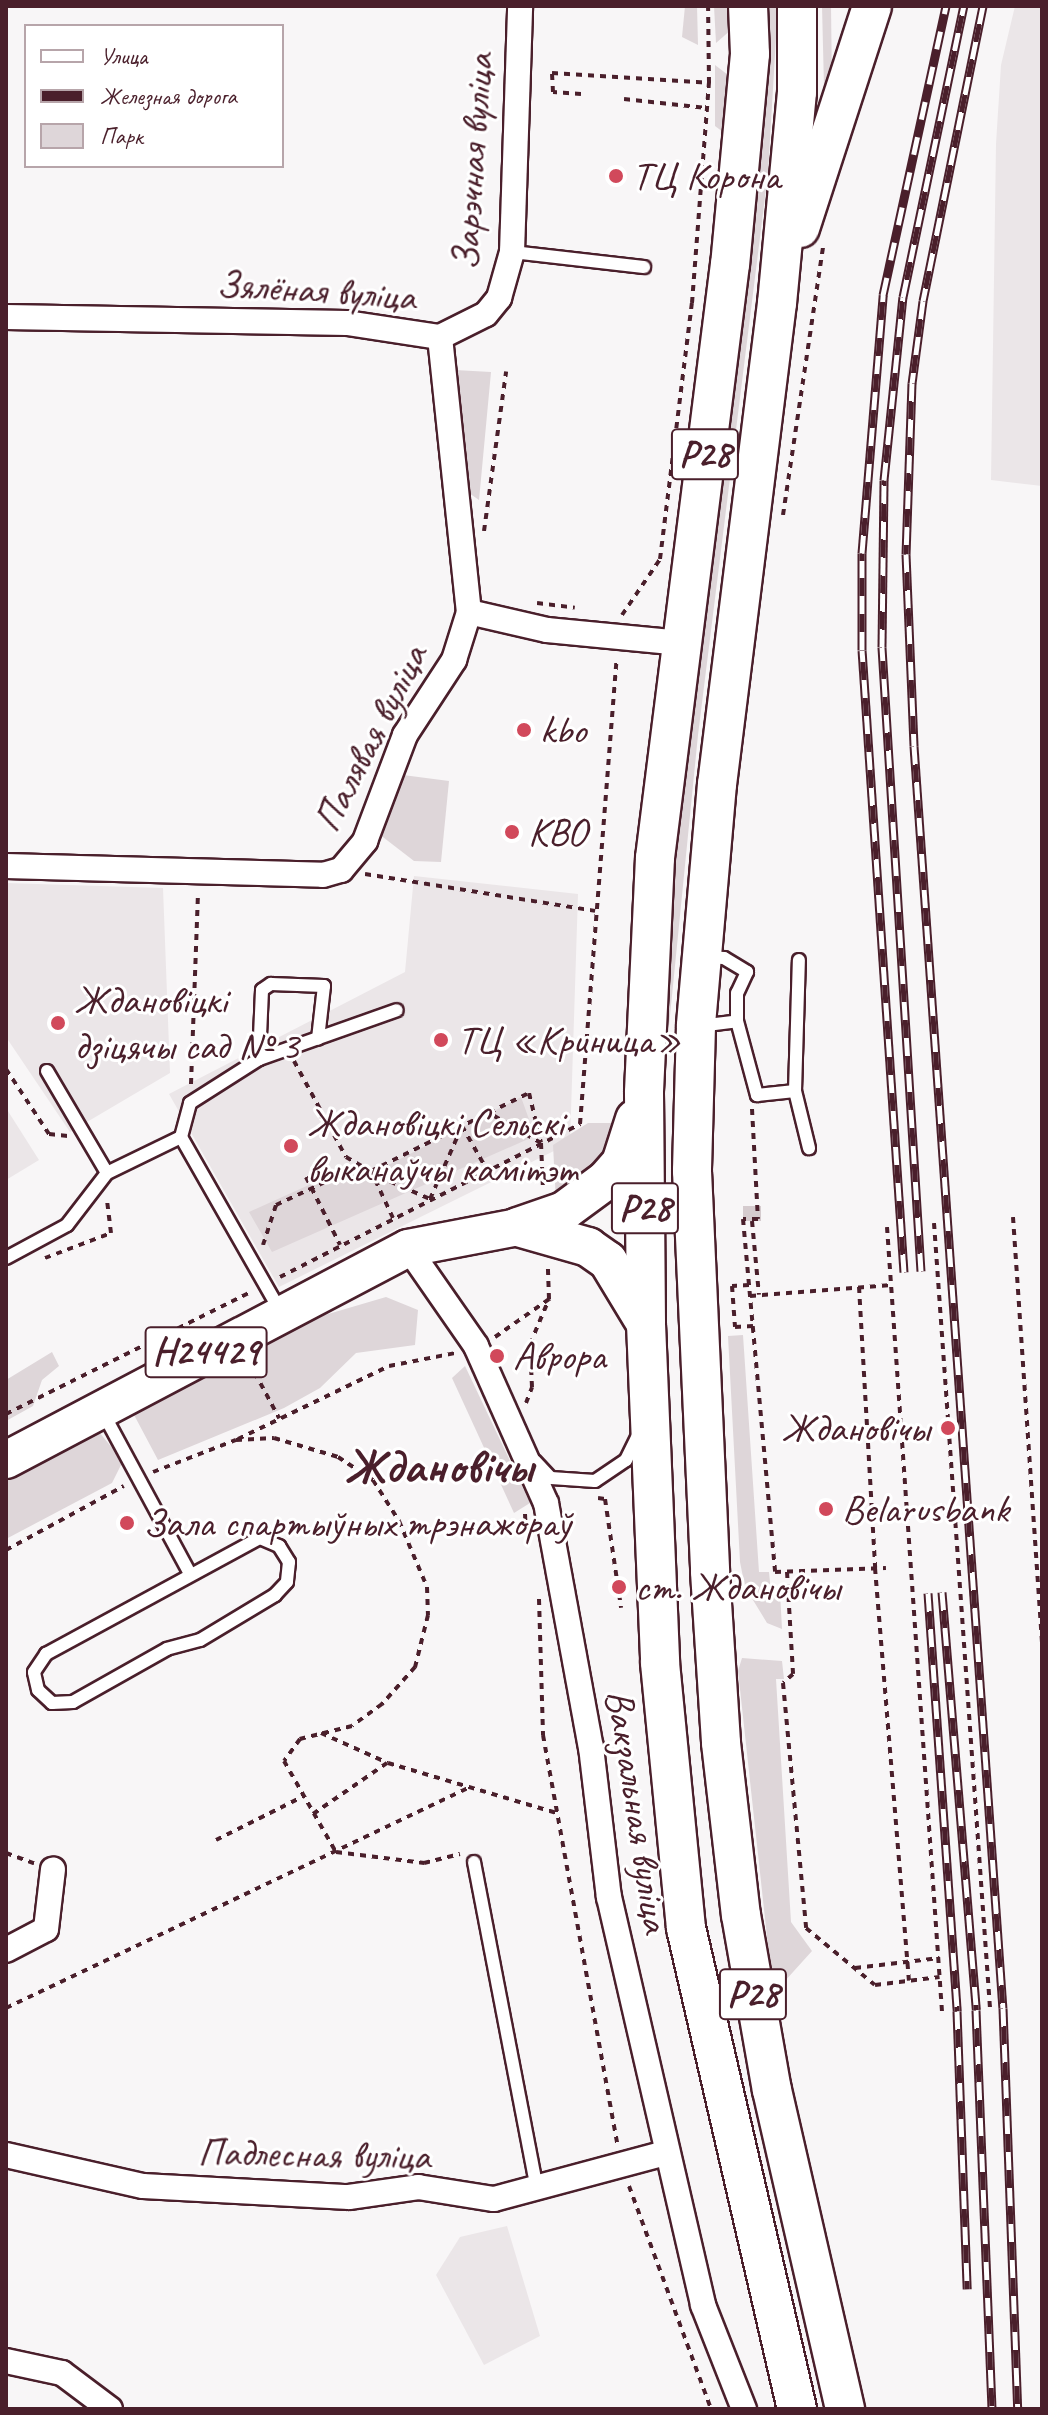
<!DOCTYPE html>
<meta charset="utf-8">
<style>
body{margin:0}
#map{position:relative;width:1048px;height:2415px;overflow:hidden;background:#f8f6f7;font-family:Caveat,sans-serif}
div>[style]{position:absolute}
.built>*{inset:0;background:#ebe6e8}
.green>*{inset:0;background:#ded6d9}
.pedestrian-tunnel>*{height:18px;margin-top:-9px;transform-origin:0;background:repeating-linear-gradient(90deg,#d5cbce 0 18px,transparent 0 27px)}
.path>*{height:4px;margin-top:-2px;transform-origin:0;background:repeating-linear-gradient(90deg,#4a1f2b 0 6px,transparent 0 12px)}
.roads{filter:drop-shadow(2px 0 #4a1f2b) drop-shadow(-2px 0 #4a1f2b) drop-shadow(0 2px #4a1f2b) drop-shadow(0 -2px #4a1f2b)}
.service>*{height:12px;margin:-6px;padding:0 6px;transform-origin:6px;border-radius:6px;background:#fff}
.minor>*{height:24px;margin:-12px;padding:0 12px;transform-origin:12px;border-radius:12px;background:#fff}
.primary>*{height:36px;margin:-18px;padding:0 18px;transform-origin:18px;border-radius:18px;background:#fff}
.trunk>*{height:38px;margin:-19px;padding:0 19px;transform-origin:19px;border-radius:19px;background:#fff}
.rail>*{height:9px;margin-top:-4.5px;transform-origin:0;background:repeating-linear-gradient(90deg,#fff 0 18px,#4a1f2b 0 36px);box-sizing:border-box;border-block:2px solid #4a1f2b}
.dots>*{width:22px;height:22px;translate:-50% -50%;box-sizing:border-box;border:4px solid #fff;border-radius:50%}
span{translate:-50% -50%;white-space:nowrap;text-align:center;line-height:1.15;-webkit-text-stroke:6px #fff;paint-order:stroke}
.shield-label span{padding:2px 6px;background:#fff;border:2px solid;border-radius:6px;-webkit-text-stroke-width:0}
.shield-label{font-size:38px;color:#4a1f2b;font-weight:700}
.street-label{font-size:40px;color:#4a1f2b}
.poi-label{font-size:40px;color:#4a1f2b}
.left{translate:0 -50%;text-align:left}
.right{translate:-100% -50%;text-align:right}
.district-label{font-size:48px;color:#4a1f2b;font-weight:700}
.frame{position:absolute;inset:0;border:8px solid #4a1f2b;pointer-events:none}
.legend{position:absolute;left:24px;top:24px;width:260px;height:144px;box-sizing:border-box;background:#fff;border:2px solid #b7a5aa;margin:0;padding:10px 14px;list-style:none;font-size:24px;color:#4a1f2b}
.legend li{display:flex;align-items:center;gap:16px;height:40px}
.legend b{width:40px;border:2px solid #b7a5aa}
</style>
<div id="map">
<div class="built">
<div style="clip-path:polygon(1015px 6px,1042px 6px,1042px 486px,991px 480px,996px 144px,1001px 65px)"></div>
<div style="clip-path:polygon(414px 876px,578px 894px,570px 1143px,279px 1287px,169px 1094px,405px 972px)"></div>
<div style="clip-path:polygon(6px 883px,163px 888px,170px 1073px,70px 1132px,6px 1037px)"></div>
<div style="clip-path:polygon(6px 1108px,39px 1160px,6px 1180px)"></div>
<div style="clip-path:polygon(507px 2226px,540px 2336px,484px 2365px,436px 2275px,460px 2237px)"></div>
</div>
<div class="green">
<div style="clip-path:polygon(685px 6px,697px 6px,698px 45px,682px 37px)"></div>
<div style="clip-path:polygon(714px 6px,731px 6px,732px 29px,716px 43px)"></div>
<div style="clip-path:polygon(765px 6px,776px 6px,777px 21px,768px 173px,698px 735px,660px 1116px,650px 1130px,683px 731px,758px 176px)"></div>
<div style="clip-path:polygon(822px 6px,831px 6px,832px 87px,824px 87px)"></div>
<div style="clip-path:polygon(715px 65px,732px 78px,723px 132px,715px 126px)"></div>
<div style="clip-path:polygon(455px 370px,491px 372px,479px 500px,469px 493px)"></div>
<div style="clip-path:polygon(403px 775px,449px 781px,441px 862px,414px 861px,379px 834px)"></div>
<div style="clip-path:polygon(521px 1097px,535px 1136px,272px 1252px,249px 1212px,351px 1166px,363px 1178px)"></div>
<div style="clip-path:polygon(588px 1123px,613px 1123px,613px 1147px,556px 1202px,553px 1145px)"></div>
<div style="clip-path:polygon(386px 1297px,418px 1310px,415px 1345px,356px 1353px,320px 1388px,284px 1408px,158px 1460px,133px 1413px,318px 1317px)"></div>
<div style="clip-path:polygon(743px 1335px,759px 1572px,769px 1572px,771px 1592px,780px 1592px,782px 1629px,767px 1623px,745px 1587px,740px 1562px,728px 1336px)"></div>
<div style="clip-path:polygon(52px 1352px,59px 1366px,42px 1380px,33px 1406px,6px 1421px,6px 1380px)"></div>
<div style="clip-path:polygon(465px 1366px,530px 1503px,514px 1513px,452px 1378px)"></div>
<div style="clip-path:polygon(99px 1432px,123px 1461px,112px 1483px,6px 1539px,6px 1480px)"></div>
<div style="clip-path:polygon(742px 1658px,782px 1661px,784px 1679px,776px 1679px,791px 1922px,812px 1951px,784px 1982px,774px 1979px,768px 1946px,738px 1671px)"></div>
</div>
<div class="pedestrian-tunnel">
<div style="left:752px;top:1221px;width:15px;rotate:-90deg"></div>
</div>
<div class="path">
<div style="left:581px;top:94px;width:28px;rotate:-176deg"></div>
<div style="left:553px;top:92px;width:19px;rotate:-93deg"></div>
<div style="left:552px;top:73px;width:157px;rotate:3.6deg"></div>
<div style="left:624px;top:99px;width:83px;rotate:6.2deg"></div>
<div style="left:783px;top:515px;width:271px;rotate:-81.5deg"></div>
<div style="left:484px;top:531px;width:161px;rotate:-82.1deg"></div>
<div style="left:537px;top:603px;width:38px;rotate:7deg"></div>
<div style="left:622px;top:615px;width:68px;rotate:-55.8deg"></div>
<div style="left:660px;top:559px;width:258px;rotate:-82.9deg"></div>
<div style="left:692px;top:303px;width:221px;rotate:-85.6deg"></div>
<div style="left:709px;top:83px;width:77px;rotate:-90.7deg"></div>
<div style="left:365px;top:874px;width:233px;rotate:9.1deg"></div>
<div style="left:294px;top:1061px;width:109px;rotate:61.6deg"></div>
<div style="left:346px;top:1157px;width:22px;rotate:30deg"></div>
<div style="left:6px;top:1069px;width:78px;rotate:56.5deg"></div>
<div style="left:49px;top:1134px;width:19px;rotate:6deg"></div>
<div style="left:191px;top:1084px;width:191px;rotate:-87.9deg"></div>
<div style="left:752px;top:1109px;width:110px;rotate:86.9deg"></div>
<div style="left:758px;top:1219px;width:15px;rotate:180deg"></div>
<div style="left:743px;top:1219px;width:354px;rotate:84.8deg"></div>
<div style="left:775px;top:1572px;width:111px;rotate:-2.1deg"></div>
<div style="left:1042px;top:1124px;width:25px;rotate:90deg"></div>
<div style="left:541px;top:1143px;width:45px;rotate:87.5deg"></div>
<div style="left:306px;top:1177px;width:76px;rotate:63.4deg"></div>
<div style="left:1013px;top:1217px;width:429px;rotate:86.1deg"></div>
<div style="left:393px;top:1218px;width:52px;rotate:-115.1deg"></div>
<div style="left:371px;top:1171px;width:176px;rotate:-26.3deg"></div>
<div style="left:529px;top:1093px;width:51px;rotate:76.5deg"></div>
<div style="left:541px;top:1143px;width:60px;rotate:-150deg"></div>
<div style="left:752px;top:1221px;width:74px;rotate:84.6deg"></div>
<div style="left:934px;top:1223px;width:788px;rotate:85.92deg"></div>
<div style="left:887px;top:1227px;width:786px;rotate:85.99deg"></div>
<div style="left:263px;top:1245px;width:42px;rotate:-72deg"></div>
<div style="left:276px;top:1205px;width:89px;rotate:-25.1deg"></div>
<div style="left:357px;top:1167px;width:80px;rotate:23.7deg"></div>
<div style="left:430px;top:1199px;width:80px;rotate:-66.3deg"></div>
<div style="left:462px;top:1126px;width:51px;rotate:60.4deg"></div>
<div style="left:45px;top:1258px;width:71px;rotate:-20.7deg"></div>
<div style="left:111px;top:1233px;width:32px;rotate:-97deg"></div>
<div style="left:280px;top:1277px;width:337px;rotate:-27deg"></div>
<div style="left:580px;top:1124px;width:466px;rotate:-85.5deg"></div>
<div style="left:749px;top:1285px;width:17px;rotate:177deg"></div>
<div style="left:732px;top:1286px;width:41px;rotate:85.8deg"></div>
<div style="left:735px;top:1327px;width:18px;rotate:-3deg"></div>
<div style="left:859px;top:1287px;width:281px;rotate:86.7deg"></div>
<div style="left:875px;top:1568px;width:414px;rotate:85.3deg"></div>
<div style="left:750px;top:1296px;width:142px;rotate:-4.4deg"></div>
<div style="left:495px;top:1337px;width:66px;rotate:-35.1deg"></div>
<div style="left:249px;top:1362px;width:64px;rotate:61.8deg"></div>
<div style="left:526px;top:1403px;width:17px;rotate:-69deg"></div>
<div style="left:532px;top:1387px;width:43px;rotate:-92.7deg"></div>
<div style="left:530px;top:1344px;width:49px;rotate:-67.1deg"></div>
<div style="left:549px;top:1299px;width:35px;rotate:-92deg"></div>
<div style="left:6px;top:1414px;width:274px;rotate:-26.5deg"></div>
<div style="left:238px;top:1439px;width:168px;rotate:-25.8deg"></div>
<div style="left:389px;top:1366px;width:67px;rotate:-11.1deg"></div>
<div style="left:153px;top:1472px;width:89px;rotate:-21.1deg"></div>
<div style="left:236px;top:1440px;width:38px;rotate:-3deg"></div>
<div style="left:274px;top:1438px;width:67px;rotate:16.5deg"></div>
<div style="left:338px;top:1457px;width:42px;rotate:33.3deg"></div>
<div style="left:373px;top:1480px;width:49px;rotate:57.6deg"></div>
<div style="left:399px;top:1521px;width:72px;rotate:67deg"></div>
<div style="left:427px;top:1587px;width:28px;rotate:88deg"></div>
<div style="left:428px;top:1615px;width:54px;rotate:104deg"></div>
<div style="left:415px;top:1667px;width:50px;rotate:131.7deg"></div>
<div style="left:382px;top:1704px;width:37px;rotate:144deg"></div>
<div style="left:352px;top:1726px;width:54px;rotate:166deg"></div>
<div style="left:300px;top:1739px;width:27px;rotate:126deg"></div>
<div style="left:284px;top:1761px;width:105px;rotate:60.3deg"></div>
<div style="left:336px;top:1852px;width:89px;rotate:7.1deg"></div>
<div style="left:424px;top:1863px;width:37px;rotate:-14deg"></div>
<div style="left:598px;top:1498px;width:7px;rotate:8deg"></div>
<div style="left:605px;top:1499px;width:110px;rotate:81.6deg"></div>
<div style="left:525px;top:1514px;width:17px;rotate:87deg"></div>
<div style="left:6px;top:1550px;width:134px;rotate:-28.5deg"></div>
<div style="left:787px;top:1572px;width:102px;rotate:86.6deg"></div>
<div style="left:793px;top:1674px;width:13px;rotate:138deg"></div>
<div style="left:783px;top:1683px;width:246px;rotate:84.6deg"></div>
<div style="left:806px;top:1928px;width:89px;rotate:39.6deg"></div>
<div style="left:875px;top:1985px;width:65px;rotate:-7deg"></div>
<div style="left:539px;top:1599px;width:136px;rotate:88.3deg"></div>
<div style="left:543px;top:1735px;width:415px;rotate:79.7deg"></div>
<div style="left:321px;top:1733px;width:73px;rotate:24.1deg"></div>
<div style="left:388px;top:1763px;width:176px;rotate:16.5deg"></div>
<div style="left:313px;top:1814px;width:90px;rotate:-34.6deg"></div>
<div style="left:216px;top:1840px;width:98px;rotate:-26.6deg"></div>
<div style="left:6px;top:1853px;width:30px;rotate:20deg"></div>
<div style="left:855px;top:1968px;width:85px;rotate:-6.8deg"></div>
<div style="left:6px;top:2008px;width:514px;rotate:-25.47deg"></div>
<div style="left:629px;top:2186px;width:238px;rotate:69.8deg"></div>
</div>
<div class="roads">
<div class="service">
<div style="left:512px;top:252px;width:133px;rotate:6.5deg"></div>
<div style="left:705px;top:957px;width:19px;rotate:3deg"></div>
<div style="left:724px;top:958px;width:27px;rotate:31deg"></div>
<div style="left:747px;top:972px;width:23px;rotate:115deg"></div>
<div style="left:737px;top:993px;width:28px;rotate:90deg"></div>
<div style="left:737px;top:1021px;width:77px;rotate:74.9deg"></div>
<div style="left:757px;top:1095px;width:38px;rotate:-6deg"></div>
<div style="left:795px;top:1091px;width:131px;rotate:-88.3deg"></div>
<div style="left:699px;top:1026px;width:38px;rotate:-7deg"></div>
<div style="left:259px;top:1059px;width:69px;rotate:-87.5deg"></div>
<div style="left:262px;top:990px;width:11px;rotate:-34deg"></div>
<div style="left:271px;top:984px;width:53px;rotate:2.2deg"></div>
<div style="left:324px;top:986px;width:53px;rotate:96.5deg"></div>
<div style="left:47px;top:1071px;width:118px;rotate:59.5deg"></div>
<div style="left:795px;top:1091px;width:59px;rotate:76.2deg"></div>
<div style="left:181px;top:1137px;width:35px;rotate:-75deg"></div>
<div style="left:190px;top:1103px;width:82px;rotate:-32.5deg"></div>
<div style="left:259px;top:1059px;width:146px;rotate:-19.5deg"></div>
<div style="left:6px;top:1258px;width:69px;rotate:-28.4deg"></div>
<div style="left:67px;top:1225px;width:66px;rotate:-52.4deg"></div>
<div style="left:107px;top:1173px;width:82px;rotate:-25.9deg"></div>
<div style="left:181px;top:1137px;width:202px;rotate:60.3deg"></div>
<div style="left:102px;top:1411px;width:185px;rotate:61.6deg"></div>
<div style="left:535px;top:1461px;width:23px;rotate:47deg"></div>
<div style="left:551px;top:1478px;width:44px;rotate:3.9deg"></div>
<div style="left:595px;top:1481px;width:37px;rotate:-34deg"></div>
<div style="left:626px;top:1460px;width:28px;rotate:-64deg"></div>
<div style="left:260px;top:1538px;width:21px;rotate:23deg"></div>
<div style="left:279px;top:1546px;width:19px;rotate:58deg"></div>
<div style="left:289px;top:1562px;width:20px;rotate:96deg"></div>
<div style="left:287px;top:1582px;width:18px;rotate:133deg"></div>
<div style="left:275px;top:1595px;width:87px;rotate:149deg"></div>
<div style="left:200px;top:1640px;width:34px;rotate:165deg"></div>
<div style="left:167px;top:1649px;width:108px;rotate:150.6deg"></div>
<div style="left:73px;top:1702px;width:21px;rotate:177deg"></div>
<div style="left:52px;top:1703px;width:19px;rotate:-137deg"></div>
<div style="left:38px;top:1690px;width:18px;rotate:-103deg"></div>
<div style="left:34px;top:1672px;width:22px;rotate:-56deg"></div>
<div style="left:46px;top:1654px;width:243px;rotate:-28.5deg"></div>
<div style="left:474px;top:1862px;width:334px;rotate:79.1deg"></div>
</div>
<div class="minor">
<div style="left:6px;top:317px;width:341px;rotate:1deg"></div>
<div style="left:347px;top:323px;width:94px;rotate:8.6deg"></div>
<div style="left:440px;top:337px;width:277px;rotate:84deg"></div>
<div style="left:440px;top:337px;width:51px;rotate:-26.6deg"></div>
<div style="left:486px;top:314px;width:21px;rotate:-51deg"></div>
<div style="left:499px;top:298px;width:48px;rotate:-74.2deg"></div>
<div style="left:512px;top:252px;width:246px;rotate:-88.1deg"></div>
<div style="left:6px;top:866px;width:317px;rotate:1.6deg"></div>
<div style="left:323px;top:875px;width:19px;rotate:-16deg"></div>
<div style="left:341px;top:870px;width:38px;rotate:-50deg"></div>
<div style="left:365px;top:841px;width:113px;rotate:-69.3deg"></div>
<div style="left:405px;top:735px;width:90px;rotate:-56.8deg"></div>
<div style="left:454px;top:660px;width:50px;rotate:-72.6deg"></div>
<div style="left:469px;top:612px;width:80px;rotate:13deg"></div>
<div style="left:547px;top:630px;width:135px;rotate:5.5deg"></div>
<div style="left:408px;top:1248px;width:119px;rotate:55.2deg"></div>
<div style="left:476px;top:1346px;width:172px;rotate:66deg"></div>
<div style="left:546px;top:1503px;width:248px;rotate:79.6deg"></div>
<div style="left:591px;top:1747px;width:151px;rotate:83.2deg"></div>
<div style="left:609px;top:1897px;width:419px;rotate:77deg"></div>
<div style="left:703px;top:2305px;width:112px;rotate:68.5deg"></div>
<div style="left:6px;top:1950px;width:45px;rotate:-27.7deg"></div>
<div style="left:46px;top:1929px;width:60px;rotate:-83.3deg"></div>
<div style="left:6px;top:2155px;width:140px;rotate:12.8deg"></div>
<div style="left:143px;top:2186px;width:206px;rotate:3.1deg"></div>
<div style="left:349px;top:2197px;width:70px;rotate:-8.2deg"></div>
<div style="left:418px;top:2187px;width:77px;rotate:9deg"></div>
<div style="left:494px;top:2199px;width:178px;rotate:-15deg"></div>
<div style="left:6px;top:2361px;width:57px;rotate:12.1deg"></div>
<div style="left:62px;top:2373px;width:60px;rotate:36.9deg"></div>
</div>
<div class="primary">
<div style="left:6px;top:1460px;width:454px;rotate:-27.8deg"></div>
<div style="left:408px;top:1248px;width:112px;rotate:-10.8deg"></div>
</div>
<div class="trunk">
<div style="left:748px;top:6px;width:48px;rotate:87.6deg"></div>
<div style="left:750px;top:54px;width:211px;rotate:95.4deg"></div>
<div style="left:730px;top:264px;width:599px;rotate:97.2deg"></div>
<div style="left:655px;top:858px;width:235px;rotate:92.7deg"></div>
<div style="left:644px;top:1093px;width:231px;rotate:89.5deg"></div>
<div style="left:646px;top:1324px;width:339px;rotate:87.6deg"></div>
<div style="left:660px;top:1663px;width:266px;rotate:84.4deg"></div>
<div style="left:686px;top:1928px;width:494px;rotate:77deg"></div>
<div style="left:797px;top:6px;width:86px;rotate:90deg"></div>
<div style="left:797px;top:92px;width:212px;rotate:95.4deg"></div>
<div style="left:777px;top:303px;width:485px;rotate:97.1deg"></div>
<div style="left:717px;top:784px;width:243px;rotate:95deg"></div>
<div style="left:696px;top:1026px;width:145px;rotate:91.6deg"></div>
<div style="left:692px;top:1171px;width:401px;rotate:87.4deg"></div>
<div style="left:710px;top:1572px;width:171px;rotate:86.3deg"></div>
<div style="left:721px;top:1743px;width:173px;rotate:83.4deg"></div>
<div style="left:741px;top:1915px;width:178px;rotate:80deg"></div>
<div style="left:772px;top:2090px;width:327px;rotate:77.1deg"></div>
<div style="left:800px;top:228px;width:233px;rotate:-72deg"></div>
<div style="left:518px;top:1227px;width:49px;rotate:-19.2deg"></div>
<div style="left:564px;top:1211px;width:52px;rotate:-36.4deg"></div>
<div style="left:606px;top:1180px;width:23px;rotate:-49deg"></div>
<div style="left:621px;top:1163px;width:46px;rotate:-72.3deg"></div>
<div style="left:518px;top:1227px;width:73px;rotate:15.9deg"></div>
<div style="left:588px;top:1247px;width:24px;rotate:35deg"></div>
<div style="left:608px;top:1261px;width:71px;rotate:58.8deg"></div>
</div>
</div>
<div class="rail">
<div style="left:983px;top:6px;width:301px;rotate:101.5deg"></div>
<div style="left:923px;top:301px;width:83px;rotate:97.6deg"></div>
<div style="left:912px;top:383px;width:171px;rotate:92deg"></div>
<div style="left:906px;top:554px;width:192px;rotate:87.6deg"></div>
<div style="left:914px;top:746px;width:1265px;rotate:85.97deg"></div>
<div style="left:1003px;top:2008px;width:401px;rotate:87.9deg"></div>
<div style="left:921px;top:1271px;width:625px;rotate:-93.58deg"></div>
<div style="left:882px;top:647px;width:167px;rotate:-89.3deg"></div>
<div style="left:884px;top:480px;width:184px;rotate:-84.1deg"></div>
<div style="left:903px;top:297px;width:297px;rotate:-78.2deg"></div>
<div style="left:904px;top:1272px;width:623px;rotate:-93.86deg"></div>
<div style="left:862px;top:650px;width:97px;rotate:-90deg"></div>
<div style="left:862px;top:553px;width:259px;rotate:-85.3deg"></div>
<div style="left:883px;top:295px;width:296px;rotate:-77.7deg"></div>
<div style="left:942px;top:1592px;width:419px;rotate:85.3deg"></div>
<div style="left:976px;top:2010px;width:399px;rotate:87.7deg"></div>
<div style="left:928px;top:1593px;width:419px;rotate:86deg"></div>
<div style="left:957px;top:2011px;width:278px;rotate:87.9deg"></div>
</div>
<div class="dots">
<div style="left:616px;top:176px;background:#d1495b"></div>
<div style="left:524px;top:730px;background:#d1495b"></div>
<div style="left:512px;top:832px;background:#d1495b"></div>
<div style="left:58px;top:1023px;background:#d1495b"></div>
<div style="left:441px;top:1040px;background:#d1495b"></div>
<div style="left:291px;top:1146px;background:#d1495b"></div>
<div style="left:497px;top:1356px;background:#d1495b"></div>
<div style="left:948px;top:1428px;background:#d1495b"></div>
<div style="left:826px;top:1509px;background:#d1495b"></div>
<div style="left:127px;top:1523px;background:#d1495b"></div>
<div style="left:619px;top:1587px;background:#d1495b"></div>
</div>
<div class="shield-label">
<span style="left:705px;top:454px">Р28</span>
<span style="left:645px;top:1208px">Р28</span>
<span style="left:206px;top:1352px">Н24429</span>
<span style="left:753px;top:1994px">Р28</span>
</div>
<div class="street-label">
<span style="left:472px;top:162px;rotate:-86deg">Зарэчная вуліца</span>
<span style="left:316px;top:290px;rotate:4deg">Зялёная вуліца</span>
<span style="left:370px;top:738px;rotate:-63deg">Палявая вуліца</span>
<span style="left:638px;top:1811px;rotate:81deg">Вакзальная вуліца</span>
<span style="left:314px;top:2154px;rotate:1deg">Падлесная вуліца</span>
</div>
<div class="poi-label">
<span class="left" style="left:632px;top:176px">ТЦ Корона</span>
<span class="left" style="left:540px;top:730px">kbo</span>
<span class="left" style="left:528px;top:832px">КВО</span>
<span class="left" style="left:74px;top:1023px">Ждановіцкі<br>дзіцячы сад № 3</span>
<span class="left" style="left:457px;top:1040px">ТЦ «Криница»</span>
<span class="left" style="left:307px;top:1146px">Ждановіцкі Сельскі<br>выканаўчы камітэт</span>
<span class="left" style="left:513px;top:1356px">Аврора</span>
<span class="right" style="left:930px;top:1428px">Ждановічы</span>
<span class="left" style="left:842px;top:1509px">Belarusbank</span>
<span class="left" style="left:143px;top:1523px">Зала спартыўных трэнажораў</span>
<span class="left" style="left:635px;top:1587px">ст. Ждановічы</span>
</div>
<div class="district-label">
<span style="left:439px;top:1467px">Ждановічы</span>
</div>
<div class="frame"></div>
<ul class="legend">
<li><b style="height:10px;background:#fff"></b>Улица</li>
<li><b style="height:10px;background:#4a1f2b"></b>Железная дорога</li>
<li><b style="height:22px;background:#ded6d9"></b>Парк</li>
</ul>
</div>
